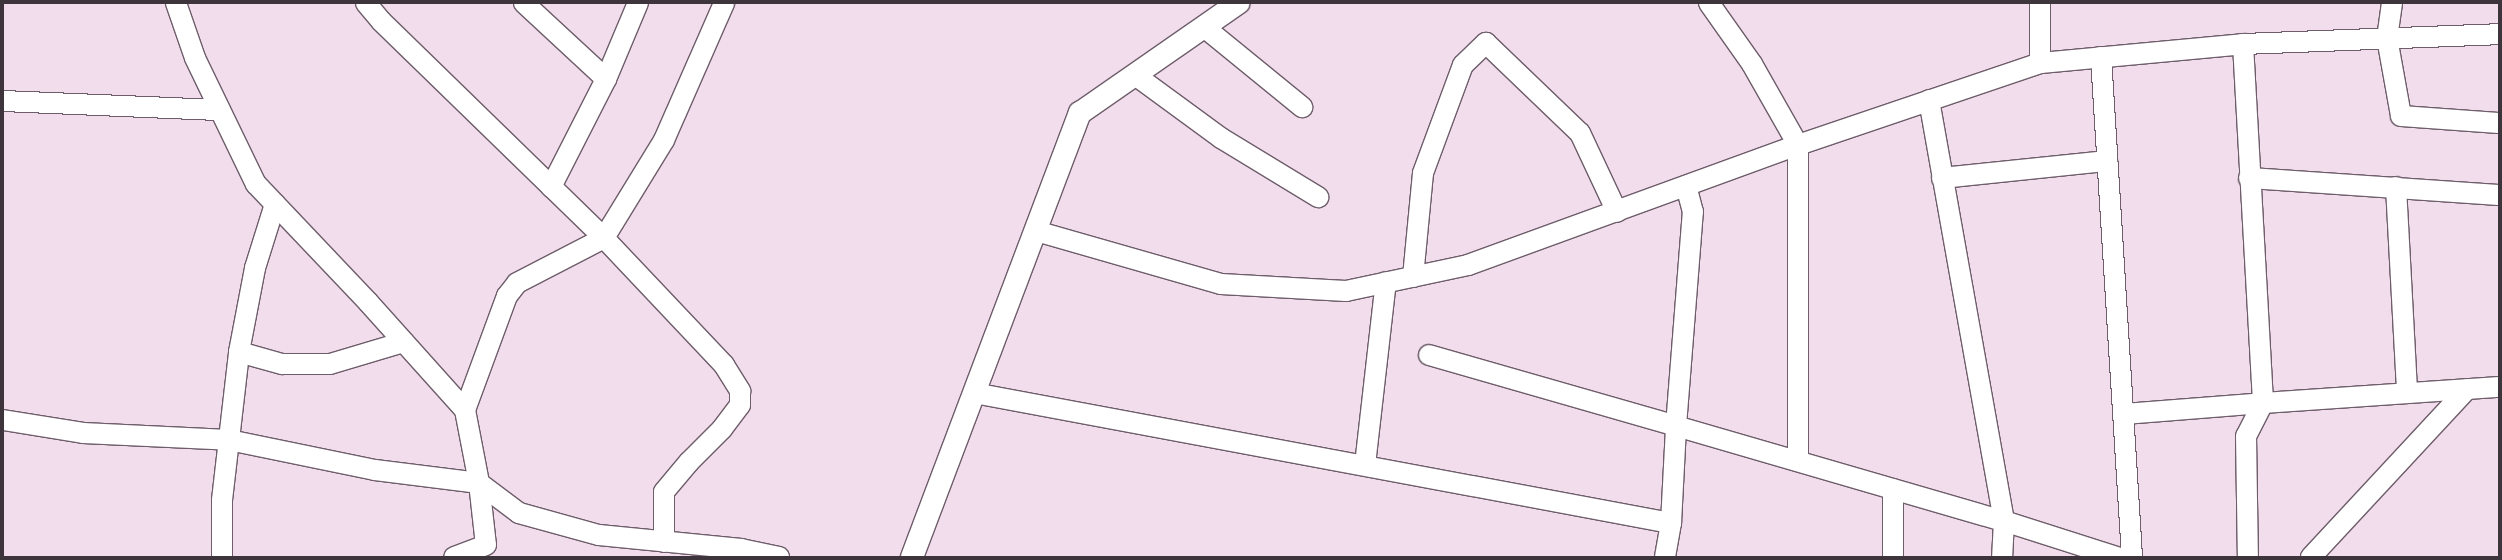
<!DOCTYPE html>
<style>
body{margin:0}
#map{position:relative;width:2502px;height:560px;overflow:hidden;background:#f1ddec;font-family:"PT Sans",sans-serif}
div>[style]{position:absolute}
.roads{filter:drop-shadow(1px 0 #6e5d6a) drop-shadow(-1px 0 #6e5d6a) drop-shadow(0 1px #6e5d6a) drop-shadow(0 -1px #6e5d6a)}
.street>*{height:20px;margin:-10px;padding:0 10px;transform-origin:10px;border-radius:10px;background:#fff}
.secondary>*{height:22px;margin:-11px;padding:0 11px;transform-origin:11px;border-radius:11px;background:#fff}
span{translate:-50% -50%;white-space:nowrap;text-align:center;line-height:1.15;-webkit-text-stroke:3px #fff;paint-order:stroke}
.frame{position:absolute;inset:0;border:4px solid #3d353b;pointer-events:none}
</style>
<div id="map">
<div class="roads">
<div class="street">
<div style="left:176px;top:3px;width:58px;rotate:70.9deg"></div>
<div style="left:195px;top:58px;width:140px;rotate:64.2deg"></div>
<div style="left:256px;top:184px;width:163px;rotate:46.5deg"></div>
<div style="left:368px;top:302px;width:145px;rotate:48.1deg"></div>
<div style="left:465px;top:410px;width:74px;rotate:79.1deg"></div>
<div style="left:479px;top:483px;width:62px;rotate:83.6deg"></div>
<div style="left:486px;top:545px;width:34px;rotate:159deg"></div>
<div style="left:366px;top:3px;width:23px;rotate:50deg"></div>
<div style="left:381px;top:21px;width:311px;rotate:44.2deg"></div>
<div style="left:604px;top:238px;width:175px;rotate:46.6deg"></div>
<div style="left:724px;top:365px;width:31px;rotate:58deg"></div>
<div style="left:740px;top:391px;width:14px;rotate:90deg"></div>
<div style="left:740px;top:405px;width:30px;rotate:127deg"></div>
<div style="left:722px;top:429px;width:47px;rotate:135deg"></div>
<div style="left:689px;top:462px;width:39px;rotate:130deg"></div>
<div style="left:664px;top:492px;width:50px;rotate:90deg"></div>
<div style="left:524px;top:3px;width:112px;rotate:42.8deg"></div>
<div style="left:1709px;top:3px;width:75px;rotate:54.8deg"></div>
<div style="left:1752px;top:64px;width:93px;rotate:60.4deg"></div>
<div style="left:1798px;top:145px;width:316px;rotate:90deg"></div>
<div style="left:2392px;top:3px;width:35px;rotate:98deg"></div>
<div style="left:2387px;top:38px;width:79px;rotate:79.8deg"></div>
<div style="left:2401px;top:116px;width:98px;rotate:4.1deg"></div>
<div style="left:1204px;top:27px;width:127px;rotate:39.2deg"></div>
<div style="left:2243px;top:44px;width:256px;rotate:-2.2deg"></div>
<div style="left:2101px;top:57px;width:501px;rotate:86.45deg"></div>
<div style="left:2040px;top:63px;width:60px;rotate:-90deg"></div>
<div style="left:1135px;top:75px;width:107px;rotate:36.2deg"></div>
<div style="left:1221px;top:138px;width:114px;rotate:31.3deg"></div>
<div style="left:1929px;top:100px;width:428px;rotate:79.9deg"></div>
<div style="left:2004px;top:521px;width:36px;rotate:93deg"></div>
<div style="left:3px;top:101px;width:217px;rotate:2.4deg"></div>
<div style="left:1942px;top:178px;width:166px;rotate:-5.9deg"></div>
<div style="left:2249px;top:178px;width:251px;rotate:3.9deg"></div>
<div style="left:551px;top:187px;width:121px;rotate:-63deg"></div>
<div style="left:606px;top:79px;width:82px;rotate:-67.2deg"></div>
<div style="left:2396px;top:187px;width:206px;rotate:86.9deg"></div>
<div style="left:1036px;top:231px;width:192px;rotate:16deg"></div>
<div style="left:1221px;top:284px;width:125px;rotate:3.2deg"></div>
<div style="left:1346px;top:291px;width:125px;rotate:-12deg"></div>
<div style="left:1468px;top:265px;width:351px;rotate:-20deg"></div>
<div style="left:1798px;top:145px;width:256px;rotate:-18.7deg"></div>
<div style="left:2040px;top:63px;width:204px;rotate:-5.3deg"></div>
<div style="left:2243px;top:44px;width:360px;rotate:86.8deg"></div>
<div style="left:2263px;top:403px;width:237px;rotate:-3.9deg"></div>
<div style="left:1413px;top:277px;width:104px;rotate:-84.5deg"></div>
<div style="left:1423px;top:173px;width:115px;rotate:-69.7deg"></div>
<div style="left:1463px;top:65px;width:32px;rotate:-44deg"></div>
<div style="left:1486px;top:43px;width:130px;rotate:43.8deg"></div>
<div style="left:1580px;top:133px;width:87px;rotate:64.9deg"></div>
<div style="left:239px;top:352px;width:45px;rotate:15.6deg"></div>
<div style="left:282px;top:364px;width:48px"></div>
<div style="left:330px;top:364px;width:77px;rotate:-16.6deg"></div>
<div style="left:1429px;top:355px;width:257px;rotate:16deg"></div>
<div style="left:1676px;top:426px;width:215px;rotate:-85.5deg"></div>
<div style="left:1693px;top:212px;width:27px;rotate:-105deg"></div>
<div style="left:974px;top:393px;width:709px;rotate:10.57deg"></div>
<div style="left:1671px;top:523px;width:97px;rotate:-87deg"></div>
<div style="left:1676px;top:426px;width:341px;rotate:16.2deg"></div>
<div style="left:2004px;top:521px;width:119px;rotate:17.7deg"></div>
<div style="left:465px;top:410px;width:121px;rotate:-69.8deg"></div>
<div style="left:507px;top:296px;width:16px;rotate:-52deg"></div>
<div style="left:517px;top:283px;width:98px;rotate:-27.3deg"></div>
<div style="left:604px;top:238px;width:115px;rotate:-58.5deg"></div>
<div style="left:664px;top:140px;width:150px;rotate:-66.3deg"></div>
<div style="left:2124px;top:414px;width:139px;rotate:-4.5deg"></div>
<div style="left:2263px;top:403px;width:37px;rotate:117deg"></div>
<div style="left:2246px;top:436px;width:121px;rotate:89.1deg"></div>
<div style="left:3px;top:420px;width:81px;rotate:9.2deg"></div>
<div style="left:83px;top:433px;width:146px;rotate:2.7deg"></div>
<div style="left:229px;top:440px;width:149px;rotate:11.6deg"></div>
<div style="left:375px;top:470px;width:105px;rotate:7.1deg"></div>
<div style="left:479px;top:483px;width:50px;rotate:36.9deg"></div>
<div style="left:519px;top:513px;width:83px;rotate:15.4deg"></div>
<div style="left:599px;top:535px;width:143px;rotate:5.6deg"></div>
<div style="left:741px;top:549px;width:39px;rotate:12deg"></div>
<div style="left:1365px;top:465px;width:184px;rotate:-83.5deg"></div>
<div style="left:1893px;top:489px;width:68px;rotate:90deg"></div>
<div style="left:222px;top:557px;width:57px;rotate:-90deg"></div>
<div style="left:222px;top:500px;width:149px;rotate:-83.4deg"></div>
<div style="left:239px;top:352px;width:86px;rotate:-79.2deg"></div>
<div style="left:255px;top:268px;width:67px;rotate:-72.6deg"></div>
<div style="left:1665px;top:557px;width:35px;rotate:-80deg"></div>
<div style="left:2311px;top:557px;width:229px;rotate:-47.1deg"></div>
</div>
<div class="secondary">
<div style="left:912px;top:557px;width:475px;rotate:-69.3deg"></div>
<div style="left:1080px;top:113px;width:193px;rotate:-34.8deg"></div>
</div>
</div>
<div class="frame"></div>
</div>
